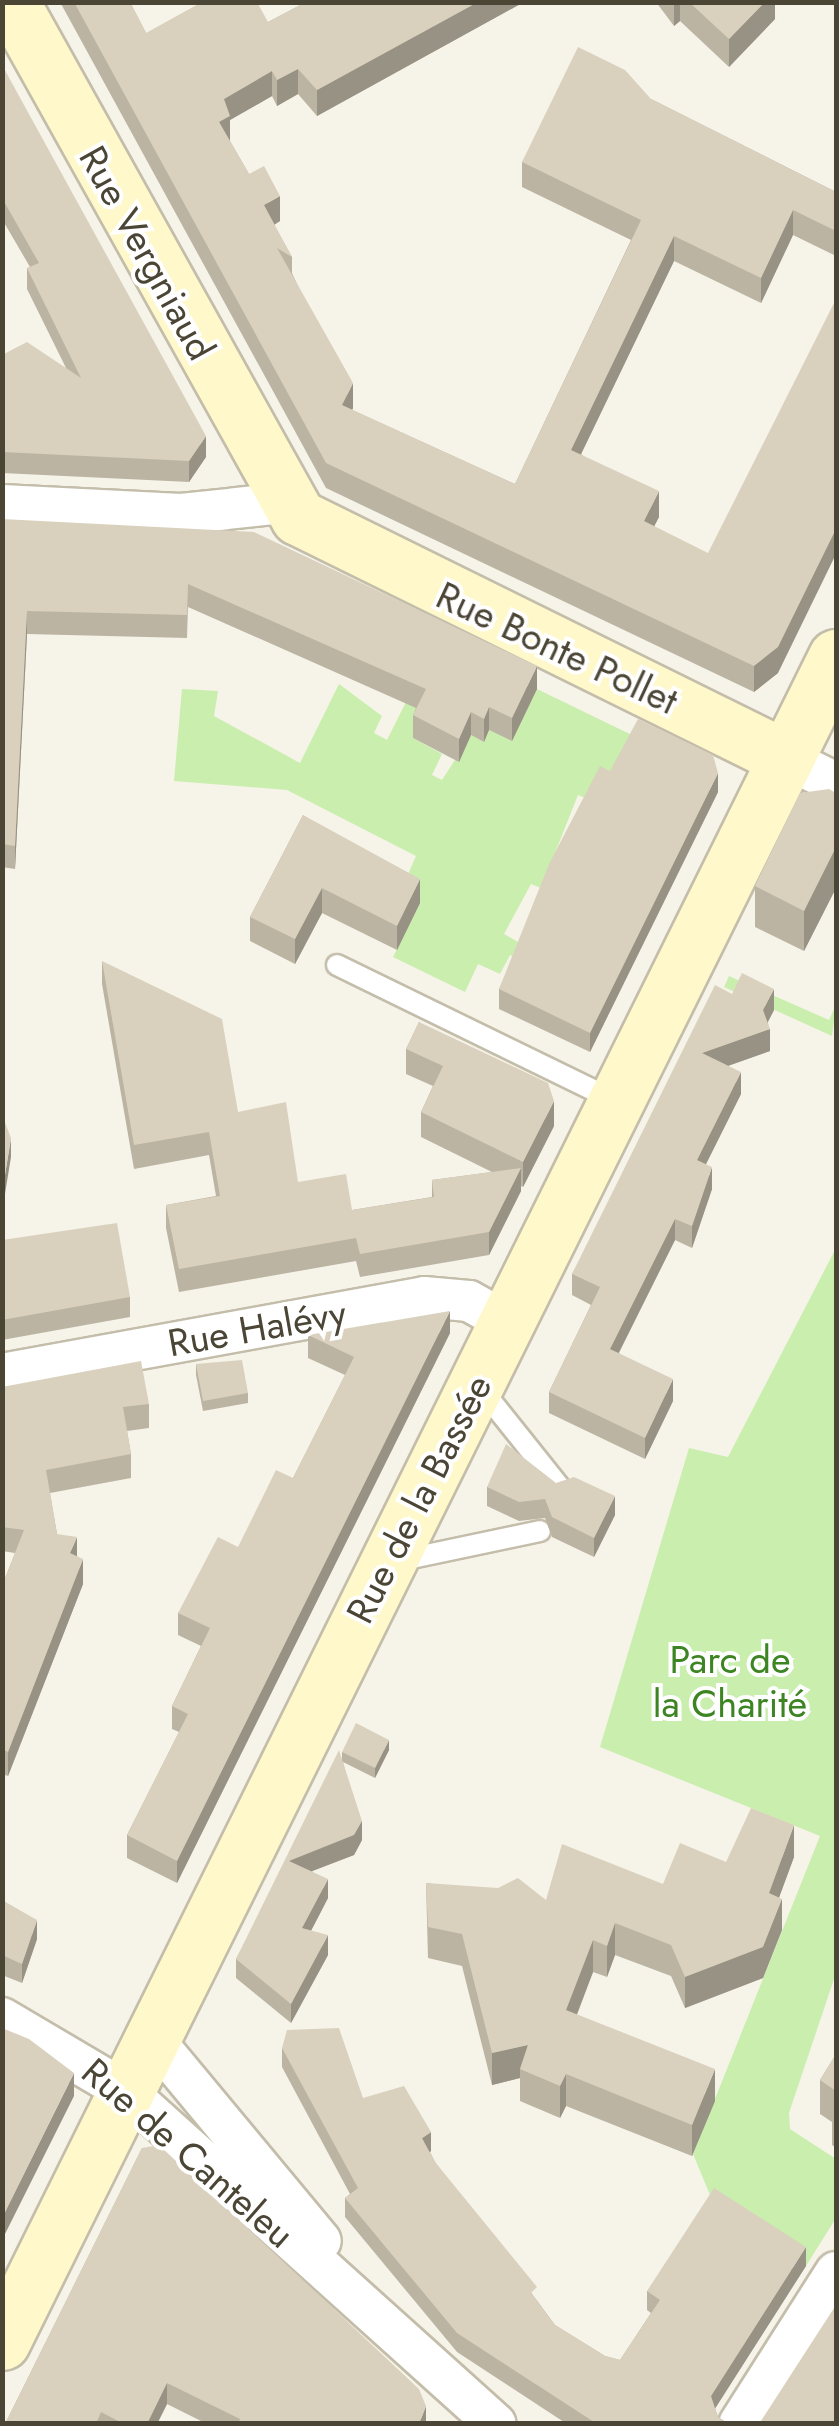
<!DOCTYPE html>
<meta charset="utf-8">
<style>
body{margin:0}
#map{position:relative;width:839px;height:2426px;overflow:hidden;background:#f6f3e9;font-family:Jost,sans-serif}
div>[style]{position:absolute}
.green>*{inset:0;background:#caeeae}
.roads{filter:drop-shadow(2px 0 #c3bdaa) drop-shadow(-2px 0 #c3bdaa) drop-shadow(0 2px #c3bdaa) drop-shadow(0 -2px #c3bdaa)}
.lane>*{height:20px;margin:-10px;padding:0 10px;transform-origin:10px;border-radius:10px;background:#fff}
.street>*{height:40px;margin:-20px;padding:0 20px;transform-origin:20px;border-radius:20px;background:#fff}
.secondary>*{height:55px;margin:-27.5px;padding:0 27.5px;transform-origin:27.5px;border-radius:27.5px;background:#fff8ca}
.wall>*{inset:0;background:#bbb4a3}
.shaded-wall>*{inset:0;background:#989284}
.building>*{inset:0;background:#d9d1bd}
span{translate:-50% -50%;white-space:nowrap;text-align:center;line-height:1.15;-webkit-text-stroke:8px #fff;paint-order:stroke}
.street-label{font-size:38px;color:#4b4536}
.park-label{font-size:38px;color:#3d8422}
.frame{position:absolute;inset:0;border:5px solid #4b4536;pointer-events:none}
</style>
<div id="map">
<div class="green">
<div style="clip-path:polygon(339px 684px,382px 716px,374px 733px,387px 740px,409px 696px,424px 716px,413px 738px,442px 754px,432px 775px,442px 780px,471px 735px,484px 742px,489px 730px,512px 740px,537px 689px,638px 738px,592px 801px,578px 795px,541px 888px,531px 884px,504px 934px,520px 943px,523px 961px,510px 955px,500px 974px,478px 964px,465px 992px,393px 957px,420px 903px,400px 893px,416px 856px,287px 790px,174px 781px,182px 689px,218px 691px,214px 716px,300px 763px)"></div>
<div style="clip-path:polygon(729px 976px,829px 1020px,836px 1005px,832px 1036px,724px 987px)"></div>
<div style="clip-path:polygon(836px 1248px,836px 1973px,789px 2113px,790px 2129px,836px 2159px,836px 2218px,806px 2266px,715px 2207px,693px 2154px,820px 1836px,600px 1747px,689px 1448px,728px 1457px)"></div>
</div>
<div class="roads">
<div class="lane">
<div style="left:337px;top:965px;width:308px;rotate:26deg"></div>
<div style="left:479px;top:1386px;width:133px;rotate:51.4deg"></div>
<div style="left:398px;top:1561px;width:145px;rotate:-11.9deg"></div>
</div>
<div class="street">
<div style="left:2px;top:505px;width:179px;rotate:2.9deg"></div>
<div style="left:181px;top:514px;width:104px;rotate:-6.1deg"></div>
<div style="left:786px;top:758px;width:56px;rotate:26.6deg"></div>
<div style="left:2px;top:1374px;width:429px;rotate:-10.3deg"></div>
<div style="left:424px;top:1297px;width:45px;rotate:5.1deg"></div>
<div style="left:469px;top:1301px;width:43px;rotate:28.9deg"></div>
<div style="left:2px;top:2018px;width:145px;rotate:30.6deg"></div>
<div style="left:127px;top:2092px;width:496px;rotate:42deg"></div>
<div style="left:154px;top:2040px;width:261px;rotate:50.3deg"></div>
<div style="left:739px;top:2424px;width:180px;rotate:-57.5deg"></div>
</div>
<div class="secondary">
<div style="left:11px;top:2px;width:590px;rotate:60.87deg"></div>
<div style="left:298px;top:517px;width:544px;rotate:26.28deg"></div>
<div style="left:2px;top:2342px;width:1880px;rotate:-63.67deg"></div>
</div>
</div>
<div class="wall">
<div style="clip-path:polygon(60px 2px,130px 2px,146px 33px,268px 22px,306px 2px,524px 2px,317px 116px,298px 94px,277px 106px,272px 96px,230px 120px,230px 141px,249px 174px,280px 221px,274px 225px,292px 257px,292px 273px,353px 408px,352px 410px,515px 484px,631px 240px,522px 187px,522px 162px,651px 99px,836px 192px,836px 256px,793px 235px,761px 303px,674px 261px,581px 454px,659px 517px,654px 526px,778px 673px,754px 692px,326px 488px)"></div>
<div style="clip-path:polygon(656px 2px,775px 2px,775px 19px,729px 67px,680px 21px,674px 26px)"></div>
<div style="clip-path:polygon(2px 65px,206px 457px,189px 482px,2px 473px,2px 355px,66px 368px,27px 289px,27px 268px,30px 267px,2px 219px)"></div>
<div style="clip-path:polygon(2px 519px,537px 689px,512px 741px,489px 730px,484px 742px,471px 735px,459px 762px,413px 738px,413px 715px,416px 708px,188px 607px,187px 638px,27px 634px,15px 869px,2px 867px)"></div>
<div style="clip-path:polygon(610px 771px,718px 792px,590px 1052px,499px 1009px,499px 989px)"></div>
<div style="clip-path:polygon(836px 793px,836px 888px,804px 951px,755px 927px,755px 886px)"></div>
<div style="clip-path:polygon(303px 815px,420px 903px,397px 950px,322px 913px,295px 964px,250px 941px,250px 917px)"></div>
<div style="clip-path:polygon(102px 961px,238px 1112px,298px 1182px,352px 1210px,432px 1197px,432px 1180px,492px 1172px,421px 1137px,421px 1112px,433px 1086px,406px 1074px,406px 1049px,419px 1022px,554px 1126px,523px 1187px,521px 1186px,521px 1191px,489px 1255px,360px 1277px,356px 1261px,179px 1292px,166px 1228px,166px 1205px,216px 1196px,209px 1155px,134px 1169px,102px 984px)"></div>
<div style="clip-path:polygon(732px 994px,774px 1010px,768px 1022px,770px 1051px,728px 1066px,741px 1094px,706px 1164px,712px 1189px,692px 1248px,675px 1240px,619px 1353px,673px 1401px,645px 1459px,549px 1413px,549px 1392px,591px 1305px,572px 1295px,572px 1274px)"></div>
<div style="clip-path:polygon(2px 1240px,130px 1297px,130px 1317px,2px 1340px)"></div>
<div style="clip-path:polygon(450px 1333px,177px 1883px,127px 1858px,127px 1835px,179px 1732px,172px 1729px,172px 1706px,201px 1646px,178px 1635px,178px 1613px,238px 1547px,293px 1478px,345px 1375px,308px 1358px,308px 1335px)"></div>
<div style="clip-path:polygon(196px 1364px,248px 1393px,248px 1403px,203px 1411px,196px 1375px)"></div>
<div style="clip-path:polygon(2px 1387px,149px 1404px,149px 1428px,127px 1431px,131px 1454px,131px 1478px,50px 1493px,57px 1534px,77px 1556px,83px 1584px,8px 1776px,2px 1774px,2px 1586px,15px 1553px,2px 1551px)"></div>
<div style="clip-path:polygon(556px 1483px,615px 1515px,594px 1557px,552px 1537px,545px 1518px,519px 1521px,487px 1506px,487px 1487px)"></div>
<div style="clip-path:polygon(389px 1750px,375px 1778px,343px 1762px,362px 1840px,354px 1855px,312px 1871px,328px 1898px,311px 1931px,328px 1955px,291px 2023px,236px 1978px,236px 1959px,342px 1760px,342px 1752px)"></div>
<div style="clip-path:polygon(794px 1857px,779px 1897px,782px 1930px,763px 1978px,685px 2008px,671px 1976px,615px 1955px,607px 1977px,593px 1972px,577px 2015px,715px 2101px,692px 2156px,566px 2106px,560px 2118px,520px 2101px,520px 2078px,492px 2085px,462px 1966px,428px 1958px,426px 1883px,546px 1900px,663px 1884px,726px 1862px)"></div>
<div style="clip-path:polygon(2px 1900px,37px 1939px,22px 1983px,2px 1975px)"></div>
<div style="clip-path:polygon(282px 2048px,363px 2098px,431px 2151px,430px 2152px,435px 2162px,555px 2325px,605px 2356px,620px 2360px,651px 2313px,647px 2310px,647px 2291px,806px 2266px,715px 2408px,718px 2417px,729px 2424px,567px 2424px,457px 2352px,345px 2217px,345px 2198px,350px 2194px,282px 2067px)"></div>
<div style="clip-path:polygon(836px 2054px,836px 2148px,832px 2145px,832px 2122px,820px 2114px,820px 2080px)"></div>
<div style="clip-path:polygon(142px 2148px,426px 2424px,207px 2424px,167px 2404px,157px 2424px,5px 2424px)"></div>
</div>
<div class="shaded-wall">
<div style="clip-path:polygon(478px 2px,524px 2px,317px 116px,317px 90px)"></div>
<div style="clip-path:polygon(674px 2px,680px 2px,680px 21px,674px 26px)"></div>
<div style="clip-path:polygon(765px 2px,775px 2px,775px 19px,729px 67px,729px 39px)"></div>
<div style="clip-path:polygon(298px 69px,298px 94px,277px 106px,277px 80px)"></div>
<div style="clip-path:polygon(272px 71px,272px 96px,230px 120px,230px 141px,219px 122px,224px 99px)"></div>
<div style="clip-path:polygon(280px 196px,280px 221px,264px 231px,264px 205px)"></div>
<div style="clip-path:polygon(793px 210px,793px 235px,761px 303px,761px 278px)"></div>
<div style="clip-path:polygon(674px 236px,674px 261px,571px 475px,571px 450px)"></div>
<div style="clip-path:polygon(353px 383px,353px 408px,342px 431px,342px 405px)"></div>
<div style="clip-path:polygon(206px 436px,206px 457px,189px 482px,189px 461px)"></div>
<div style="clip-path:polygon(659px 491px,659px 517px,644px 546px,644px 521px)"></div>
<div style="clip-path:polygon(836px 529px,836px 554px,778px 673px,754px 692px,754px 666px)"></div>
<div style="clip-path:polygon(27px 611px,27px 634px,15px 869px,15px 846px)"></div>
<div style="clip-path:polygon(537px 666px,537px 689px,512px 741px,512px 718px)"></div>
<div style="clip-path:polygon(489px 707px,489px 730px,484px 742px,484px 719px)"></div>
<div style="clip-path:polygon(471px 712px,471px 735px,459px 762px,459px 739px)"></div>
<div style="clip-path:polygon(718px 773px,718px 792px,590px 1052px,590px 1033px)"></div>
<div style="clip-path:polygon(836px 847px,836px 888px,804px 951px,804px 911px)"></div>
<div style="clip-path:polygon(420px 879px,420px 903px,397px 950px,397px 926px)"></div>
<div style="clip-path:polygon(322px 888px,322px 913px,295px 964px,295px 939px)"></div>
<div style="clip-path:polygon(774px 989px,774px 1010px,763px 1031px,763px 1010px)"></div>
<div style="clip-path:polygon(770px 1029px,770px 1051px,702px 1075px,702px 1053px)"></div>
<div style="clip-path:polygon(741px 1072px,741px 1094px,697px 1182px,697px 1160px)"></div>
<div style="clip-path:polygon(554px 1101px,554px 1126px,523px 1187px,523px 1162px)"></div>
<div style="clip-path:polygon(11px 1138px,11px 1157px,2px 1212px,2px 1193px)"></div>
<div style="clip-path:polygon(712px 1167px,712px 1189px,692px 1248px,692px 1226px)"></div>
<div style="clip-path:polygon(521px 1168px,521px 1191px,489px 1255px,489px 1232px)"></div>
<div style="clip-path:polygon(675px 1219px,675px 1240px,610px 1370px,610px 1349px)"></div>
<div style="clip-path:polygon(450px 1311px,450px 1333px,177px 1883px,177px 1861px)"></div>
<div style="clip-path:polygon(673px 1379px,673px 1401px,645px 1459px,645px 1438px)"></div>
<div style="clip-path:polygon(615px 1496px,615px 1515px,594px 1557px,594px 1538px)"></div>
<div style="clip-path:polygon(77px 1537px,77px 1561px,70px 1553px)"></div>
<div style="clip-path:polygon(83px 1559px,83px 1584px,8px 1776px,8px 1752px)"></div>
<div style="clip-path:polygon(389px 1740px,389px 1750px,375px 1778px,375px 1768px)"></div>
<div style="clip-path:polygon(362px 1821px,362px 1840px,354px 1855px,289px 1880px,289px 1861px)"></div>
<div style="clip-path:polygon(794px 1825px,794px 1857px,769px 1925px,769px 1893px)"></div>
<div style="clip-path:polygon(328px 1879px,328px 1898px,302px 1948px,302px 1928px)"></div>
<div style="clip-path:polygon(782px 1899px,782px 1930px,763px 1978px,685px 2008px,685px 1977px)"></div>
<div style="clip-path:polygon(37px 1920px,37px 1939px,22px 1983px,22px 1964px)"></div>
<div style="clip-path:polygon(615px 1923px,615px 1955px,607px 1977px,607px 1946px)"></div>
<div style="clip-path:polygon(328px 1935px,328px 1955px,291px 2023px,291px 2004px)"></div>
<div style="clip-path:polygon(593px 1940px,593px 1972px,566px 2042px,566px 2010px)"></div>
<div style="clip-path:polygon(528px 2045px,520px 2069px,520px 2078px,492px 2085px,492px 2053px)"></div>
<div style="clip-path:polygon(715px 2069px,715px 2101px,692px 2156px,692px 2125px)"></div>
<div style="clip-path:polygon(74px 2073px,74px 2096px,2px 2240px,2px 2218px)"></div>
<div style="clip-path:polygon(566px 2074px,566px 2106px,560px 2118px,560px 2086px)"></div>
<div style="clip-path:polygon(431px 2132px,431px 2151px,422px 2157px,422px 2138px)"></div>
<div style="clip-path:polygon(806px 2247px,806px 2266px,711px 2415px,711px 2396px)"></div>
<div style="clip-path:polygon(167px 2383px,167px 2404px,157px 2424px,147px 2424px)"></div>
<div style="clip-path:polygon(426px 2406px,426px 2424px,419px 2424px)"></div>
</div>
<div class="building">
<div style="clip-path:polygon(74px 2px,130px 2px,146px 33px,202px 2px,257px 2px,268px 22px,306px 2px,478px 2px,317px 90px,298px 69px,277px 80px,272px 71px,224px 99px,230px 116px,219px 122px,249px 174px,264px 166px,280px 196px,264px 205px,292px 257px,277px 248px,353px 383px,342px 405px,515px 484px,641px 220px,522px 162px,578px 47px,625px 70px,651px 99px,836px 192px,836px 231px,793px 210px,761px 278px,674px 236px,571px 450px,659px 491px,644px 521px,708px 553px,836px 299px,836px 529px,778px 647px,754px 666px,326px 463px)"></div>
<div style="clip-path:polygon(689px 2px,765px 2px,729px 39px)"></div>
<div style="clip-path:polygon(2px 65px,206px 436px,189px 461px,2px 452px,2px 355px,27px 342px,81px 378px,27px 268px,39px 263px,2px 198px)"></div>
<div style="clip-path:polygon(2px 519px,254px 532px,537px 666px,512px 718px,489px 707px,484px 719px,471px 712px,459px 739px,413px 715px,426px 689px,188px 584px,187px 615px,27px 611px,15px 846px,2px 844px)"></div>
<div style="clip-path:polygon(638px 719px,713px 755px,718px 773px,590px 1033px,499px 989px,549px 864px,600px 766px,610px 771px)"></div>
<div style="clip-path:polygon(829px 789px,836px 793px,836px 847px,804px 911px,755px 886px,800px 793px)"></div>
<div style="clip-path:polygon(303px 815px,420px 879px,397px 926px,322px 888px,295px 939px,250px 917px)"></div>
<div style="clip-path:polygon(102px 961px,222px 1019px,238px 1112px,286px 1102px,298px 1182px,346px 1174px,352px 1210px,434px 1197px,432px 1180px,521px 1168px,489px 1232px,360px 1254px,356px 1238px,179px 1269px,166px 1205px,220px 1196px,209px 1132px,134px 1145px)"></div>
<div style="clip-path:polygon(742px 973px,774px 989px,763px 1010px,770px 1029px,702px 1053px,741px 1072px,697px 1160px,712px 1167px,692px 1226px,675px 1219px,610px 1349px,673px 1379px,645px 1438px,549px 1392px,600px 1287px,572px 1274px,715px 985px,732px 994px)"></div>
<div style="clip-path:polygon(419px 1022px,548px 1083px,554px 1101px,523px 1162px,421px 1112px,443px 1066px,406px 1049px)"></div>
<div style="clip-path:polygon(2px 1115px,11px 1138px,2px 1193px)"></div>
<div style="clip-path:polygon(117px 1223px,130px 1297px,2px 1320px,2px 1240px)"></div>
<div style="clip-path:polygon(450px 1311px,177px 1861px,127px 1835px,188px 1714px,172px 1706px,210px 1628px,178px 1613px,218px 1537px,238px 1547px,276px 1470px,293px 1478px,354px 1357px,308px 1335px)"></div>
<div style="clip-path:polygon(242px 1360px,248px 1393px,203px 1401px,196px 1364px)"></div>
<div style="clip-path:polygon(141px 1361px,149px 1404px,123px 1407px,131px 1454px,46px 1470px,57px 1534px,77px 1537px,70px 1553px,83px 1559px,8px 1752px,2px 1749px,2px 1586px,24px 1530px,2px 1527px,2px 1387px)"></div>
<div style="clip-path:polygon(506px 1444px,556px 1483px,574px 1477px,615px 1496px,594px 1538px,552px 1517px,545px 1499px,519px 1502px,487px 1487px)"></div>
<div style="clip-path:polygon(356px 1723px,389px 1740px,375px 1768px,342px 1752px)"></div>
<div style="clip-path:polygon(339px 1750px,362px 1821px,354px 1835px,289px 1861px,328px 1879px,302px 1928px,328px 1935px,291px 2004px,236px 1959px)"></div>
<div style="clip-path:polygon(751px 1808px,794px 1825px,769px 1893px,782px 1899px,763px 1947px,685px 1977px,671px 1945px,615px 1923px,607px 1946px,593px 1940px,566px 2010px,715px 2069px,692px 2125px,566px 2074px,560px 2086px,520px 2069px,528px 2045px,492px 2053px,462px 1934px,428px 1927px,426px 1883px,498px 1888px,518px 1878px,546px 1900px,562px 1844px,663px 1884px,680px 1843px,726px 1862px)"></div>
<div style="clip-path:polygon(2px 1900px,37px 1920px,22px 1964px,2px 1955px)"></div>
<div style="clip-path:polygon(2px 2028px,29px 2039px,74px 2073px,2px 2218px)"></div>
<div style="clip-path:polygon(339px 2028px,363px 2098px,404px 2086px,431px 2132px,422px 2138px,435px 2162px,537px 2287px,531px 2293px,555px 2325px,605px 2356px,620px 2360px,660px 2300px,647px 2291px,714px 2188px,806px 2247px,711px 2396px,718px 2417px,729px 2424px,597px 2424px,457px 2333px,345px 2198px,358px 2188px,282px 2048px,287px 2030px)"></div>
<div style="clip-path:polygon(836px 2054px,836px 2091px,820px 2080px)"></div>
<div style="clip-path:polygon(159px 2145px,419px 2389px,426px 2406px,419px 2424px,239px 2424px,240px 2419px,167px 2383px,147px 2424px,124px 2424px,101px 2412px,96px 2424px,5px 2424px,142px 2148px)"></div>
<div style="clip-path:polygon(836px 2305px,836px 2424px,759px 2424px)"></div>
</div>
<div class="street-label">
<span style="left:147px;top:253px;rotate:61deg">Rue Vergniaud</span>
<span style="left:557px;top:648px;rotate:25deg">Rue Bonte Pollet</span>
<span style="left:257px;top:1328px;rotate:-10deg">Rue Halévy</span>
<span style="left:419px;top:1499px;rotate:-63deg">Rue de la Bassée</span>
<span style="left:188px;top:2153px;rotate:41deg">Rue de Canteleu</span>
</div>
<div class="park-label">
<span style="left:730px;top:1682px">Parc de<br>la Charité</span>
</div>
<div class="frame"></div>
</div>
